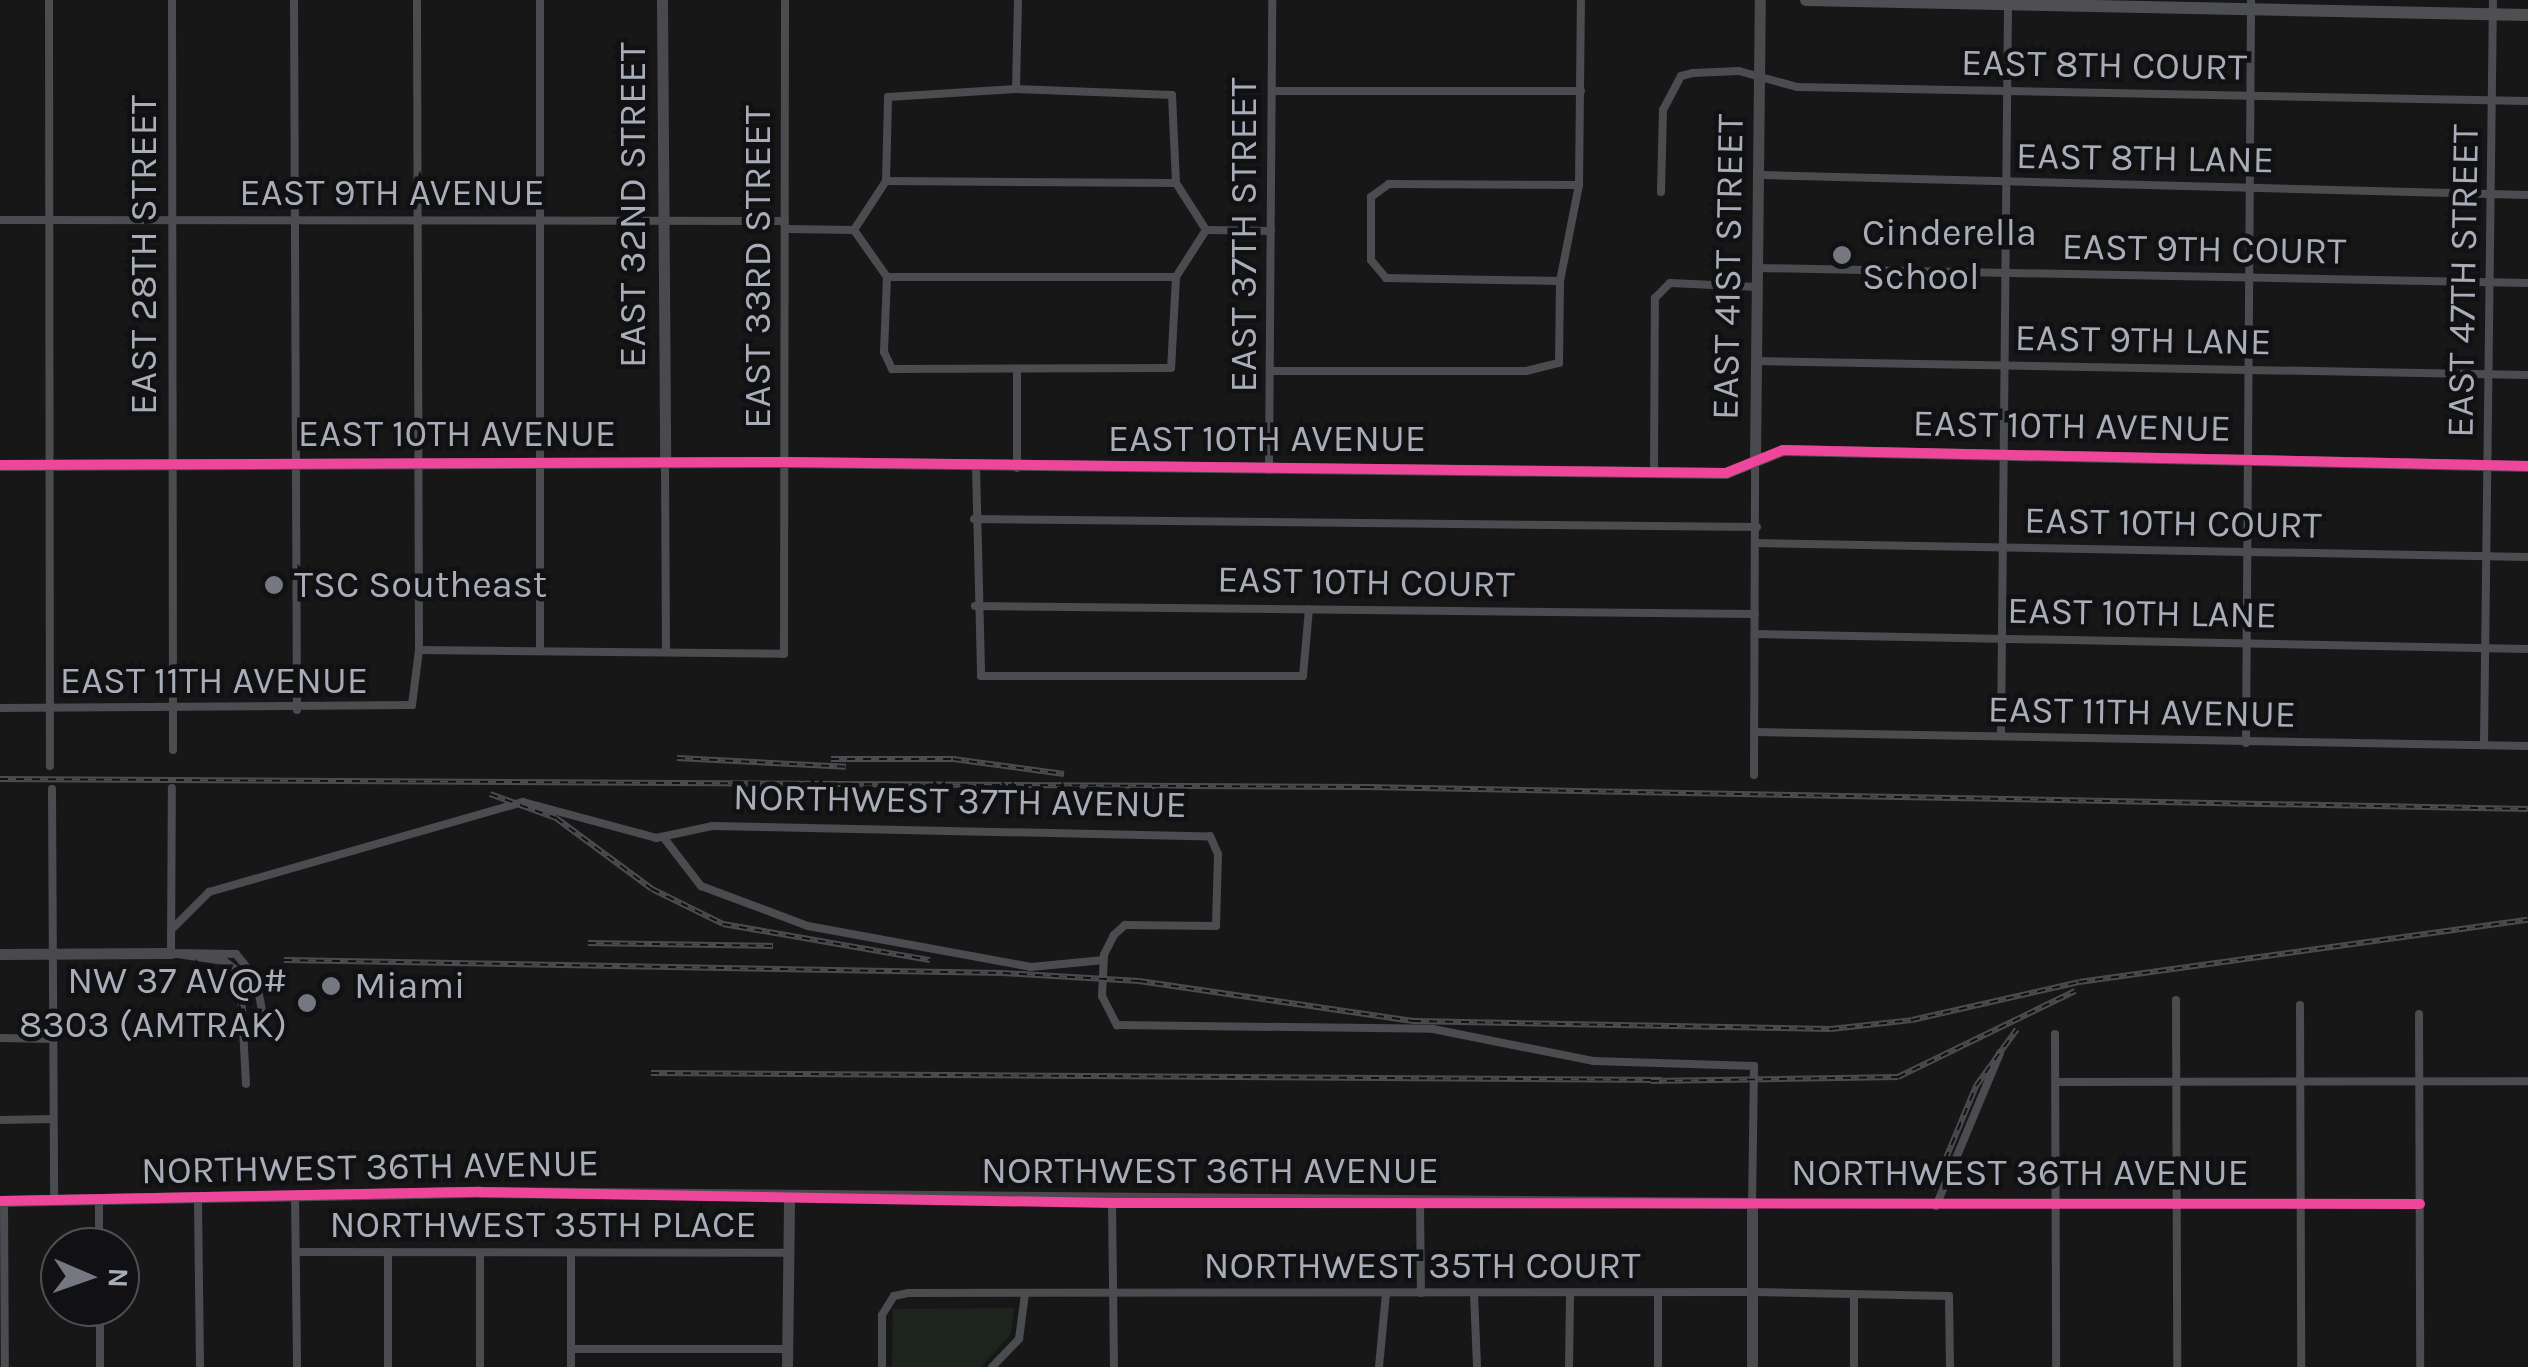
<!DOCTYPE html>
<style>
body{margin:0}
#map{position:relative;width:2528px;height:1367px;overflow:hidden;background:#171717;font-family:Karla,sans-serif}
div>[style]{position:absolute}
.green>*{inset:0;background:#1d241e}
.street>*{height:8px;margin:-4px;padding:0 4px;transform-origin:4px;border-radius:4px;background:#4b4c50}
.secondary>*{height:11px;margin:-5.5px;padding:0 5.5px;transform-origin:5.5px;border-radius:5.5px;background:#4a4a4e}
.primary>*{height:12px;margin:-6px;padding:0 6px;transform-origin:6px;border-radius:6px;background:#4d4f52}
.rail>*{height:6px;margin-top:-3px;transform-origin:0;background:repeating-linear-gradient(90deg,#111113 0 8px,#4b4c4f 0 16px);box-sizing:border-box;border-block:2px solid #4b4c4f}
.cycleway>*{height:10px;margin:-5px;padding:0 5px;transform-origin:5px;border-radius:5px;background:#ed469a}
.dots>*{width:28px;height:28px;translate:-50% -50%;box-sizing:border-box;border:5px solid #111113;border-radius:50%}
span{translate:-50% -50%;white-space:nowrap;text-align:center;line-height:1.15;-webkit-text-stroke:9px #111113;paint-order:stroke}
.street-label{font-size:38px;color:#a8adb8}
.poi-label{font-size:38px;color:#a8adb8}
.left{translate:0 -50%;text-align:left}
.right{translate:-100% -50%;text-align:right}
.north{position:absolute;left:40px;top:1227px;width:100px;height:100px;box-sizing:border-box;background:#111113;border:2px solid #4d4f55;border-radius:50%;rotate:92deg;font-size:28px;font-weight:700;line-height:40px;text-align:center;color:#a8adb8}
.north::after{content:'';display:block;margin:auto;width:35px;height:45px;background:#757880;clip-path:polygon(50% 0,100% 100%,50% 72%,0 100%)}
</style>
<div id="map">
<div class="green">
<div style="clip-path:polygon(1014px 1308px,1011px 1334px,981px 1367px,892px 1367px,893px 1309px)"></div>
</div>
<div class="street">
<div style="left:49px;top:0;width:766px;rotate:89.93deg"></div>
<div style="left:172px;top:0;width:750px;rotate:89.92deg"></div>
<div style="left:294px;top:0;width:710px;rotate:89.76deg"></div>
<div style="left:1016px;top:89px;width:156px;rotate:2.2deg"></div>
<div style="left:1172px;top:95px;width:88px;rotate:87.4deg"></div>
<div style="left:1176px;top:183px;width:56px;rotate:57.4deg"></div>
<div style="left:1206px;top:230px;width:56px;rotate:122.6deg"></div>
<div style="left:1176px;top:277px;width:91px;rotate:93.1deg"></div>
<div style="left:1171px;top:368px;width:279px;rotate:179.8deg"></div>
<div style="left:892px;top:369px;width:19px;rotate:-115deg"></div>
<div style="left:884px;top:352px;width:75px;rotate:-87.7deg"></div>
<div style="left:887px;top:277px;width:57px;rotate:-125.1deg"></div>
<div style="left:854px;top:230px;width:59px;rotate:-56.9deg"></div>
<div style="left:886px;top:181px;width:84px;rotate:-88.6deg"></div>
<div style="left:888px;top:97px;width:128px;rotate:-3.6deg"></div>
<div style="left:1016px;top:89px;width:89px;rotate:-88.7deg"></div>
<div style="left:1272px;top:91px;width:309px"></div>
<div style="left:1761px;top:175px;width:767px;rotate:1.49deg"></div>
<div style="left:886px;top:181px;width:290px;rotate:0.4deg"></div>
<div style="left:1661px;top:192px;width:82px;rotate:-88.6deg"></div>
<div style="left:1663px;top:110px;width:38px;rotate:-62deg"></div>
<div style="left:1681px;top:76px;width:12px;rotate:-14deg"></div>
<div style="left:1693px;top:73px;width:46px;rotate:-2.5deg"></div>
<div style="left:1739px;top:71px;width:60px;rotate:15.4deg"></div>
<div style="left:1797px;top:87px;width:731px;rotate:1.1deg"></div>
<div style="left:0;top:220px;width:785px;rotate:0.07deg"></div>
<div style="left:787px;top:229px;width:67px;rotate:0.9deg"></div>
<div style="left:1206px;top:230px;width:65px;rotate:0.9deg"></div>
<div style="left:1759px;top:268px;width:769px;rotate:1.12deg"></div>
<div style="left:887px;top:277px;width:289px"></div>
<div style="left:1560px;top:281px;width:174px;rotate:-179deg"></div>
<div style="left:1386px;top:278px;width:23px;rotate:-130deg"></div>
<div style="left:1371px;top:260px;width:63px;rotate:-90deg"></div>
<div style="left:1371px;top:197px;width:22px;rotate:-36deg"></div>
<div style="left:1389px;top:184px;width:190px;rotate:0.3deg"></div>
<div style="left:1757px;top:361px;width:771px;rotate:1.04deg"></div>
<div style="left:1271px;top:371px;width:255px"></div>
<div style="left:1526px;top:371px;width:34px;rotate:-14deg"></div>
<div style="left:1559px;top:363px;width:82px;rotate:-89.3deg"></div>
<div style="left:1560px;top:281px;width:98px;rotate:-78.8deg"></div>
<div style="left:1579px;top:185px;width:185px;rotate:-89.4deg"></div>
<div style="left:1017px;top:373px;width:95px;rotate:90deg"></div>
<div style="left:665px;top:463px;width:187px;rotate:89.7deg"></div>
<div style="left:976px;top:466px;width:210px;rotate:88.6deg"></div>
<div style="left:981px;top:676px;width:322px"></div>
<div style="left:1303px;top:676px;width:67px;rotate:-84.9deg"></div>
<div style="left:1269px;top:470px;width:470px;rotate:-89.6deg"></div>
<div style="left:1654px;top:471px;width:173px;rotate:-89.7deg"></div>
<div style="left:1655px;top:298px;width:21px;rotate:-45deg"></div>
<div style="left:1670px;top:283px;width:88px;rotate:2.6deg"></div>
<div style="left:974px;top:519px;width:783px;rotate:0.59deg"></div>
<div style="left:1757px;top:543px;width:771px;rotate:1.04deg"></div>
<div style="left:975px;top:606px;width:780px;rotate:0.59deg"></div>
<div style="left:1756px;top:634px;width:772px;rotate:1.11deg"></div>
<div style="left:540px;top:648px;width:648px;rotate:-90deg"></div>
<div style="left:419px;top:650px;width:365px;rotate:0.6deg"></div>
<div style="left:784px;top:654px;width:654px;rotate:-89.91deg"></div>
<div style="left:0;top:708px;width:412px;rotate:-0.4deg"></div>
<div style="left:412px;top:705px;width:55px;rotate:-82.7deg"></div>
<div style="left:419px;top:650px;width:650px;rotate:-90.18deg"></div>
<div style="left:1755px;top:732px;width:773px;rotate:1.04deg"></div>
<div style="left:2001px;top:736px;width:732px;rotate:-89.45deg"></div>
<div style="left:2246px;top:743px;width:743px;rotate:-89.61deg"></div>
<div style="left:2484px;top:744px;width:744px;rotate:-89.31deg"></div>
<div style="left:1754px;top:775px;width:314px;rotate:-89.8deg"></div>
<div style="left:52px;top:789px;width:412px;rotate:89.7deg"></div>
<div style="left:664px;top:838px;width:61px;rotate:52.4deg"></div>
<div style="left:701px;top:886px;width:114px;rotate:20.5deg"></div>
<div style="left:808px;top:926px;width:227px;rotate:10.4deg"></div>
<div style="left:1031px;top:967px;width:73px;rotate:-5.5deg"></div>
<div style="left:171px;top:930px;width:54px;rotate:-45deg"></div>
<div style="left:209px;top:892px;width:327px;rotate:-16deg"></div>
<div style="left:523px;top:802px;width:138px;rotate:15.1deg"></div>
<div style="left:656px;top:838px;width:57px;rotate:-12.1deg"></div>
<div style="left:712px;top:826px;width:498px;rotate:1.2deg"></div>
<div style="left:1210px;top:836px;width:20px;rotate:66deg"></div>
<div style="left:1218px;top:854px;width:72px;rotate:91.6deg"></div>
<div style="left:1216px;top:926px;width:91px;rotate:-179.4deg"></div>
<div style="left:1125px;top:925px;width:15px;rotate:138deg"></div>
<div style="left:1114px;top:935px;width:22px;rotate:117deg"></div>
<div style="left:1104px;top:955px;width:41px;rotate:92.8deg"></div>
<div style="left:1102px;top:996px;width:33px;rotate:63deg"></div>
<div style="left:1117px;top:1025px;width:316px;rotate:0.7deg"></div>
<div style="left:1433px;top:1029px;width:163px;rotate:11.3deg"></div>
<div style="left:1593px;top:1061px;width:161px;rotate:1.8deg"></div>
<div style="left:1754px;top:1066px;width:137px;rotate:90.8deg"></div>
<div style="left:1752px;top:1203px;width:668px;rotate:0.09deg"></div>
<div style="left:171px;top:953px;width:54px;rotate:8.6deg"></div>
<div style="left:224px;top:961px;width:20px;rotate:37deg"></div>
<div style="left:240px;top:973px;width:111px;rotate:86.9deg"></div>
<div style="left:171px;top:953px;width:165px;rotate:-89.7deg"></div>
<div style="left:171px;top:953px;width:65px;rotate:0.9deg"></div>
<div style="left:236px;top:954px;width:32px;rotate:51deg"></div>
<div style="left:256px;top:979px;width:37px;rotate:79deg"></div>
<div style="left:2176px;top:1000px;width:367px;rotate:89.8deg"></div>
<div style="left:2300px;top:1005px;width:362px;rotate:89.8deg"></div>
<div style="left:2419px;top:1014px;width:353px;rotate:89.8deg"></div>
<div style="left:2055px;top:1034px;width:333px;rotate:89.8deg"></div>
<div style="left:0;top:1038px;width:52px;rotate:1.1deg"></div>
<div style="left:2056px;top:1082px;width:472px;rotate:-0.1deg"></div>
<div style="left:0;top:1120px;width:52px;rotate:-1.1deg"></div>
<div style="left:295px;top:1196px;width:171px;rotate:89.3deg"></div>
<div style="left:4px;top:1201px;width:166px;rotate:89.7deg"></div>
<div style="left:99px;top:1202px;width:45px;rotate:90deg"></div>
<div style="left:198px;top:1202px;width:165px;rotate:89.3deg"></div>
<div style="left:1420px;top:1202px;width:91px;rotate:89.4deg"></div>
<div style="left:1112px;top:1203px;width:164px;rotate:89.3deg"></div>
<div style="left:1936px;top:1206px;width:166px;rotate:-67.3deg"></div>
<div style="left:298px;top:1252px;width:490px;rotate:0.1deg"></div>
<div style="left:571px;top:1253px;width:114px;rotate:90deg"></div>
<div style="left:1474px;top:1294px;width:73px;rotate:87.6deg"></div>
<div style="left:1854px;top:1295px;width:72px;rotate:90deg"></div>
<div style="left:100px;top:1307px;width:60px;rotate:90deg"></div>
<div style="left:571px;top:1349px;width:216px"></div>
<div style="left:388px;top:1367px;width:115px;rotate:-90deg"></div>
<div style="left:480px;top:1367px;width:113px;rotate:-90deg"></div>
<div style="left:882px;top:1367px;width:52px;rotate:-90deg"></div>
<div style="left:882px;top:1315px;width:22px;rotate:-58deg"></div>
<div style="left:894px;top:1296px;width:14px;rotate:-12deg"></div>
<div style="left:908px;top:1293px;width:845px;rotate:-0.07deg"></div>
<div style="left:1753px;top:1292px;width:196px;rotate:1.2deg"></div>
<div style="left:1949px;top:1296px;width:71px;rotate:89.2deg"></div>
<div style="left:992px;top:1367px;width:39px;rotate:-46deg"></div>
<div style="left:1019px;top:1339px;width:45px;rotate:-82.4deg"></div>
<div style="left:1379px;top:1367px;width:74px;rotate:-84.6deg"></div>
<div style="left:1569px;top:1367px;width:73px;rotate:-89.2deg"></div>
<div style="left:1658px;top:1367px;width:73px;rotate:-90deg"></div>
</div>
<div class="secondary">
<div style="left:662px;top:0;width:463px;rotate:89.6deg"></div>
<div style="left:1755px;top:461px;width:461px;rotate:-89.4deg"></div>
<div style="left:0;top:465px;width:786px;rotate:-0.22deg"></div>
<div style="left:786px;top:462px;width:940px;rotate:0.67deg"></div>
<div style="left:1726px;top:473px;width:61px;rotate:-22deg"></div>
<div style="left:1783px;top:450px;width:745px;rotate:1.23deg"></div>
<div style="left:0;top:954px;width:171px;rotate:-0.3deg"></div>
<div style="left:0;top:1201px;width:480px;rotate:-1.1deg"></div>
<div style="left:480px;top:1192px;width:1272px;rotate:0.5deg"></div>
<div style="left:1752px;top:1203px;width:164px;rotate:90deg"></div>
<div style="left:787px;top:1367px;width:169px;rotate:-89.3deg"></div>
</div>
<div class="primary">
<div style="left:1806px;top:0;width:722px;rotate:1.19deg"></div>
</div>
<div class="rail">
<div style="left:677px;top:758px;width:169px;rotate:3deg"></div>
<div style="left:831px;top:759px;width:122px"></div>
<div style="left:953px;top:759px;width:112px;rotate:7.7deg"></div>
<div style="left:0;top:779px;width:1366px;rotate:0.34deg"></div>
<div style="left:1366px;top:787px;width:1162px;rotate:1.08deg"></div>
<div style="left:490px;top:794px;width:70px;rotate:20deg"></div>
<div style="left:556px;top:818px;width:119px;rotate:36.5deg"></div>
<div style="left:652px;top:889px;width:79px;rotate:26.2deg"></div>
<div style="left:723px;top:924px;width:210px;rotate:9.9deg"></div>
<div style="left:588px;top:943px;width:185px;rotate:0.9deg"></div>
<div style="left:284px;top:960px;width:719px;rotate:1.04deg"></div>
<div style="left:1003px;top:973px;width:136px;rotate:3.4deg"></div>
<div style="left:1139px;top:981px;width:277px;rotate:8.3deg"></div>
<div style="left:1413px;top:1021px;width:418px;rotate:1.1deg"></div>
<div style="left:1831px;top:1029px;width:81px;rotate:-6.3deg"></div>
<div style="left:1912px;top:1020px;width:171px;rotate:-12.8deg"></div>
<div style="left:2079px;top:982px;width:453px;rotate:-7.9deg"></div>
<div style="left:651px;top:1073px;width:1011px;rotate:0.4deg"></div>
<div style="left:1651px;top:1081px;width:247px;rotate:-0.9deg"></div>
<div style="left:1898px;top:1077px;width:197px;rotate:-25.9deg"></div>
<div style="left:1933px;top:1189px;width:112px;rotate:-67.3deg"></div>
<div style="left:1976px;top:1086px;width:70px;rotate:-54.3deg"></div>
</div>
<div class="cycleway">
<div style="left:0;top:465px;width:786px;rotate:-0.22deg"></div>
<div style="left:786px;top:462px;width:940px;rotate:0.67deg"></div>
<div style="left:1726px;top:473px;width:61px;rotate:-22deg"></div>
<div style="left:1783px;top:450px;width:745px;rotate:1.23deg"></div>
<div style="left:0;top:1201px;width:480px;rotate:-1.1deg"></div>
<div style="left:480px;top:1192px;width:632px;rotate:1deg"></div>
<div style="left:1112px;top:1203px;width:1308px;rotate:0.04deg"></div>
</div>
<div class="dots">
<div style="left:1842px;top:255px;background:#757880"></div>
<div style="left:274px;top:585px;background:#757880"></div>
<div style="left:331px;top:986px;background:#757880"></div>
<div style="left:307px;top:1003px;background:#757880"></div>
</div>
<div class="street-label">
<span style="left:2104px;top:65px;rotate:1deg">EAST 8TH COURT</span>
<span style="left:2145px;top:158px;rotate:1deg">EAST 8TH LANE</span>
<span style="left:392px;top:193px">EAST 9TH AVENUE</span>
<span style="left:633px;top:205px;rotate:-90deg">EAST 32ND STREET</span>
<span style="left:1244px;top:235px;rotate:-90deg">EAST 37TH STREET</span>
<span style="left:2204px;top:249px;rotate:1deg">EAST 9TH COURT</span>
<span style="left:144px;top:255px;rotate:-90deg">EAST 28TH STREET</span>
<span style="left:758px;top:267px;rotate:-90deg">EAST 33RD STREET</span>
<span style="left:1728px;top:267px;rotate:-89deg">EAST 41ST STREET</span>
<span style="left:2463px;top:281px;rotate:-89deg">EAST 47TH STREET</span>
<span style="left:2143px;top:340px;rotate:1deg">EAST 9TH LANE</span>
<span style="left:2072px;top:426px;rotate:1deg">EAST 10TH AVENUE</span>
<span style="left:457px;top:434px">EAST 10TH AVENUE</span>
<span style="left:1267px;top:439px">EAST 10TH AVENUE</span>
<span style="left:2173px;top:523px;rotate:1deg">EAST 10TH COURT</span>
<span style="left:1366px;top:582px;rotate:1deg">EAST 10TH COURT</span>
<span style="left:2142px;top:613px;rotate:1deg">EAST 10TH LANE</span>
<span style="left:214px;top:681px">EAST 11TH AVENUE</span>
<span style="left:2142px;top:712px;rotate:1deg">EAST 11TH AVENUE</span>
<span style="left:960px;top:801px;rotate:1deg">NORTHWEST 37TH AVENUE</span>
<span style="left:370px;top:1167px;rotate:-1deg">NORTHWEST 36TH AVENUE</span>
<span style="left:1210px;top:1171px">NORTHWEST 36TH AVENUE</span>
<span style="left:2020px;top:1173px">NORTHWEST 36TH AVENUE</span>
<span style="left:543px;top:1225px">NORTHWEST 35TH PLACE</span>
<span style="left:1422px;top:1266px">NORTHWEST 35TH COURT</span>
</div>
<div class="poi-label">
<span class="left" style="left:1862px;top:255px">Cinderella<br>School</span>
<span class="left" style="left:294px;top:585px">TSC Southeast</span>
<span class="right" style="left:287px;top:1003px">NW 37 AV@#<br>8303 (AMTRAK)</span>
<span class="left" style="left:354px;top:986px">Miami</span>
</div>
<div class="north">N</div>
</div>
